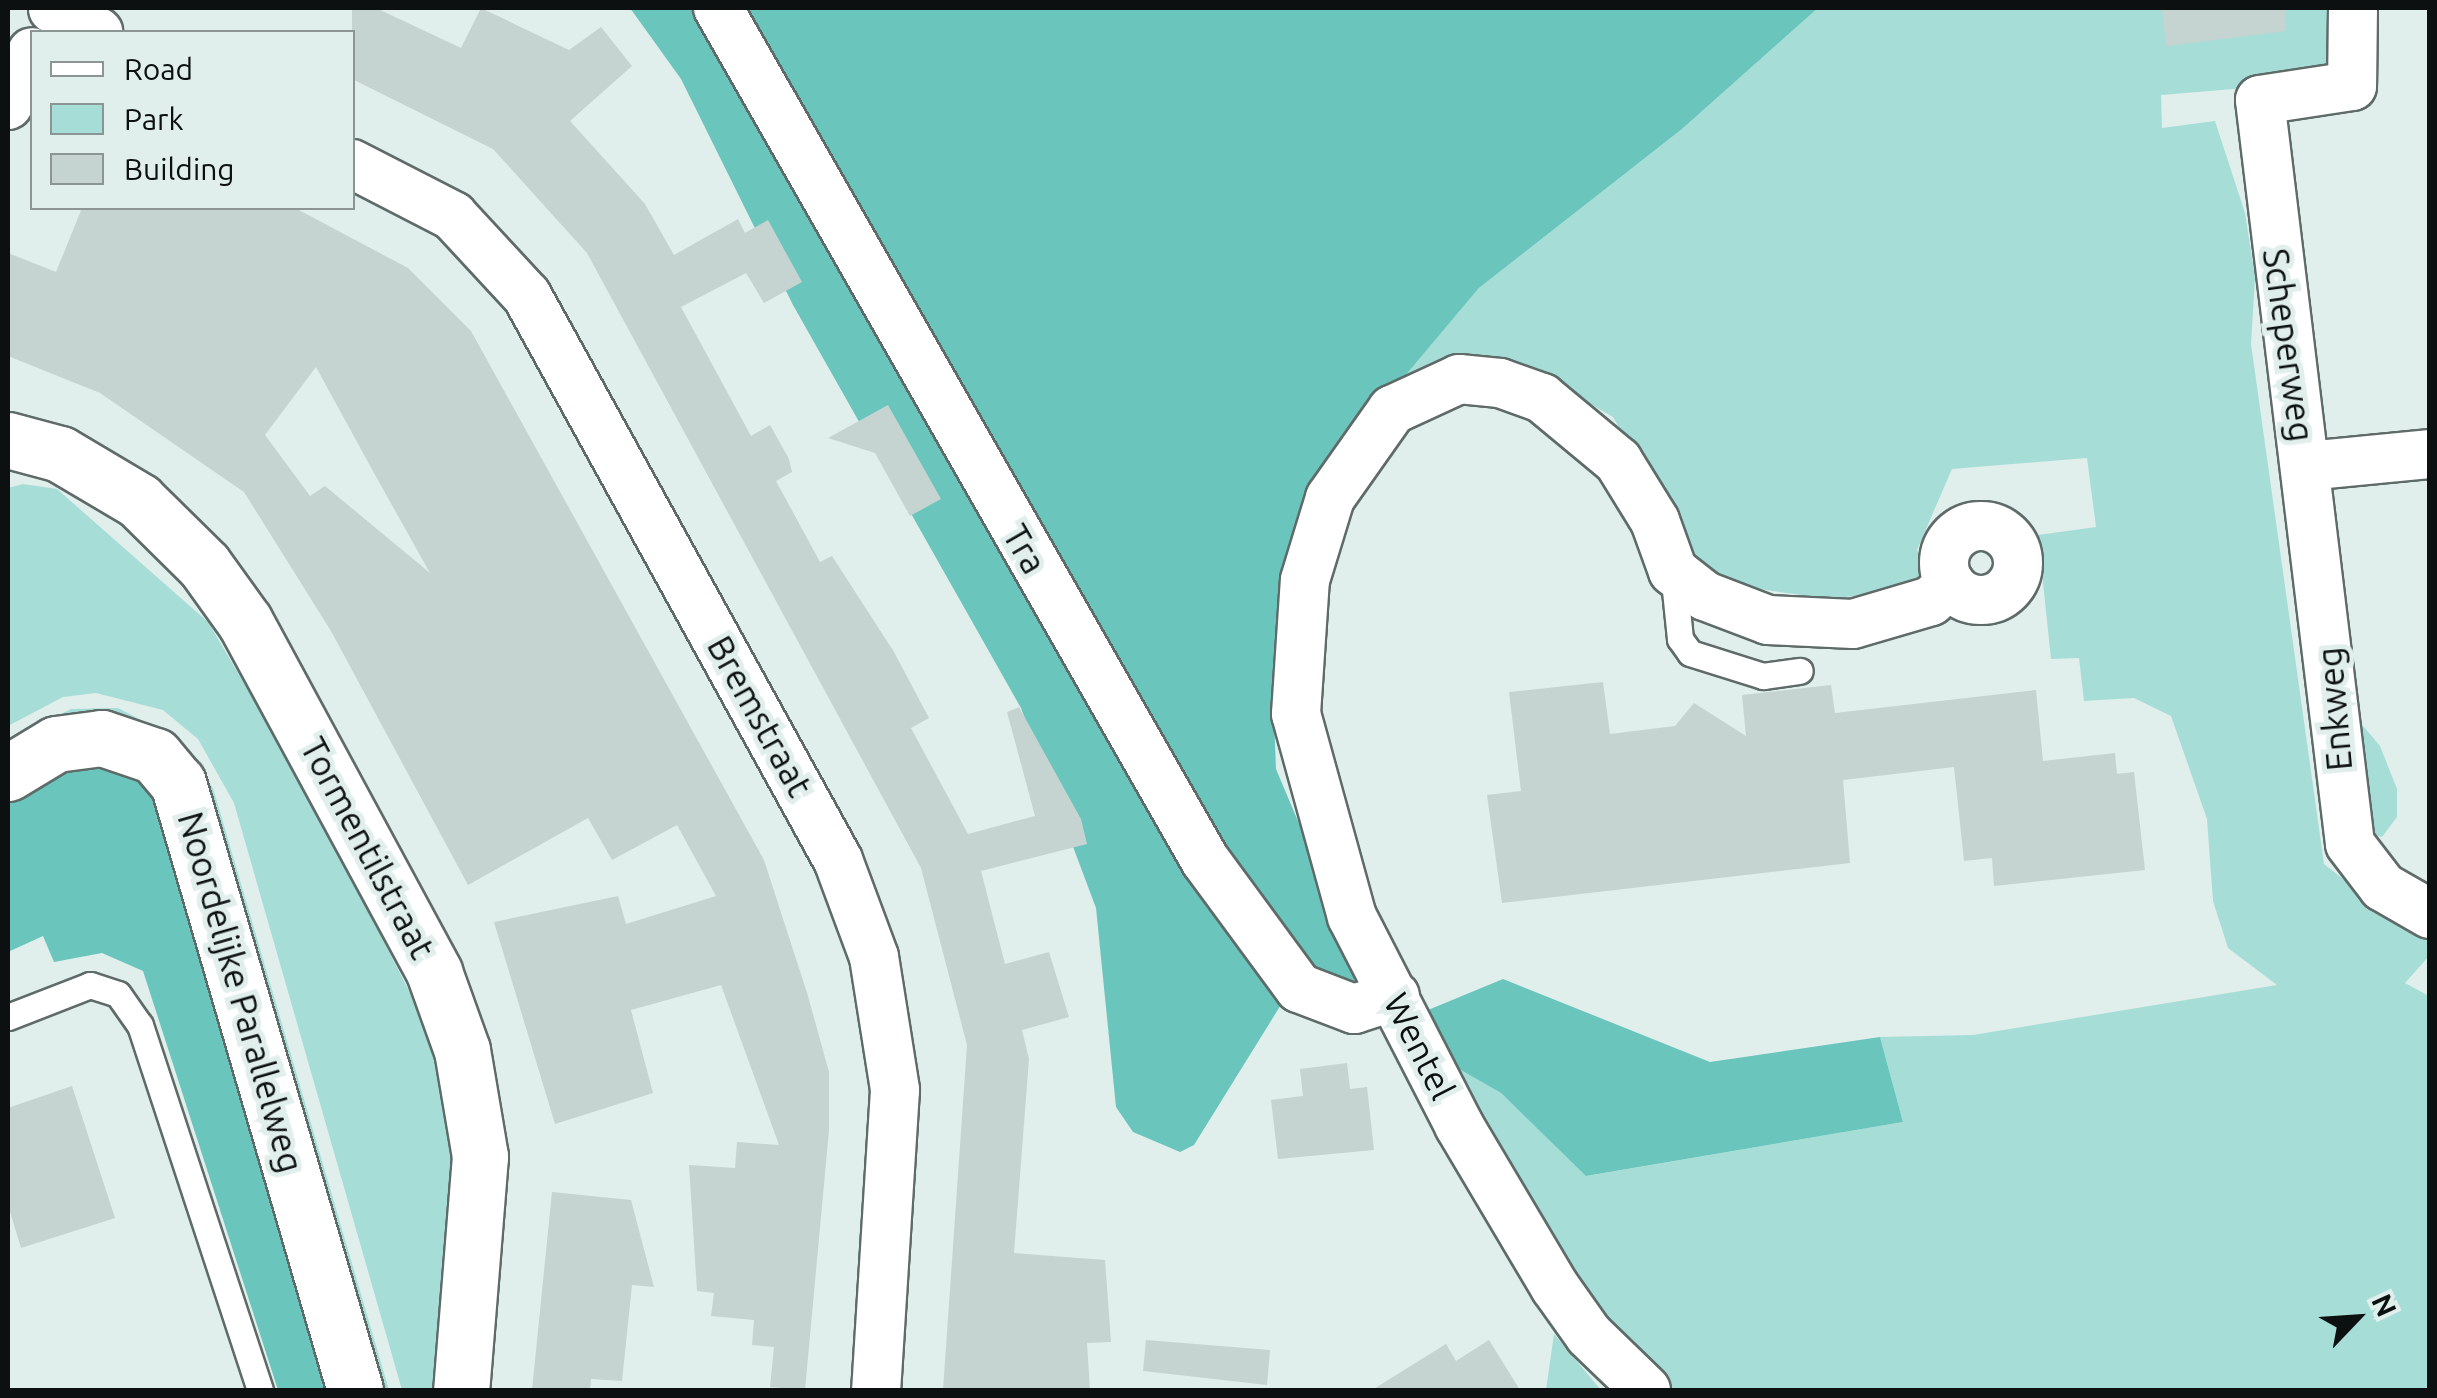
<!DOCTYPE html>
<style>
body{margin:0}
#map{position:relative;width:2437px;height:1398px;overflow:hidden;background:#e0eeec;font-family:Ubuntu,sans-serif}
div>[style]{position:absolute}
.green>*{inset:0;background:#a6ded7}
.forest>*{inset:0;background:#6ac6bc}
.building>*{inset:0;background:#c5d3d1}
.roads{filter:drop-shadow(2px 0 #5e6b69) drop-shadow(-2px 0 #5e6b69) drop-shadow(0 2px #5e6b69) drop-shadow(0 -2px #5e6b69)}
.service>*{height:25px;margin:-12.5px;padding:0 12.5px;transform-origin:12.5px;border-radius:12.5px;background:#fff}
.minor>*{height:48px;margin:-24px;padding:0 24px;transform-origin:24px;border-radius:24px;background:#fff}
.minor>.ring{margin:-24px;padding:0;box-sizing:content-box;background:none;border:48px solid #fff;border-radius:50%}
.tertiary>*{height:55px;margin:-27.5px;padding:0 27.5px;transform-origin:27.5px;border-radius:27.5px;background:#fff}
span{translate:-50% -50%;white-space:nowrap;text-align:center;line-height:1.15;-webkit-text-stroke:10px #e0eeec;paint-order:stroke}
.street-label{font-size:35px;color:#0c1010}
.frame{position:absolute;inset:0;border:10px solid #0c1010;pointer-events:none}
.legend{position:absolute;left:30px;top:30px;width:325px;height:180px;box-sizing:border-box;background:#e0eeec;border:2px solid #8b9594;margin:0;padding:12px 18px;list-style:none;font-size:30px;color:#0c1010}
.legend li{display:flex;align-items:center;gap:20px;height:50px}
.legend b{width:50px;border:2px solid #8b9594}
.north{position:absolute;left:2307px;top:1268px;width:100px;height:100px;-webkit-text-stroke:8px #e0eeec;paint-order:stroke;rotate:65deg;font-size:28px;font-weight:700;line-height:40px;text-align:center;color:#0c1010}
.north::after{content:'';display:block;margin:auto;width:35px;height:45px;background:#0c1010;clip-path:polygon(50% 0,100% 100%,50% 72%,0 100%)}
</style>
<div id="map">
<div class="green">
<div style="clip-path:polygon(1818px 8px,2334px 8px,2330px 81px,2161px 95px,2162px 128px,2215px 121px,2245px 213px,2255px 277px,2251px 344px,2324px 864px,2366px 897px,2429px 927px,2429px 956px,2405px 983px,2429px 996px,2429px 1390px,1664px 1390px,1561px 1268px,1438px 1057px,1501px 1093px,1587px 1176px,1903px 1122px,1880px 1037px,1973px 1035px,2277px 985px,2228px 948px,2213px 901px,2207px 819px,2171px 716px,2134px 698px,2084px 701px,2079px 658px,2051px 659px,2038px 535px,2096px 527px,2087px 458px,1952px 469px,1917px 550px,1928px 573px,1877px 593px,1830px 599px,1752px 588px,1713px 573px,1691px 555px,1613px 417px,1561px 387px,1529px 377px,1362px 427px,1479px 288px,1682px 129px)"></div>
<div style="clip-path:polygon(23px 484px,57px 489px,208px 622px,304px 785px,408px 989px,442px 1067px,454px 1161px,438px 1390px,402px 1390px,234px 803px,198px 739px,163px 710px,96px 693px,63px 697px,8px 726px,8px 488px)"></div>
<div style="clip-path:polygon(118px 708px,172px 736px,213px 788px,389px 1390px,375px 1390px,198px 782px,8px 742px,71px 709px)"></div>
<div style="clip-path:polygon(2358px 720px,2380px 746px,2397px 789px,2397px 817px,2382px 837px,2371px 834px)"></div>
<div style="clip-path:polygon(1554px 1334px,1601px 1390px,1546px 1390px)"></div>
</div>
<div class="forest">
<div style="clip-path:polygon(630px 8px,697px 8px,1287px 995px,1194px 1145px,1180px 1152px,1133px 1132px,1116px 1107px,1096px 908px,1021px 708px,793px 305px,681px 79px)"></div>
<div style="clip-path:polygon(738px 8px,1818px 8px,1682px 129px,1479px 288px,1362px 427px,1288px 603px,1273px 694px,1276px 769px,1367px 985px,1335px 987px,1307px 973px,1253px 899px)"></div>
<div style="clip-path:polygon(64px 759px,107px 760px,149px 789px,172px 831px,333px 1390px,278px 1390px,143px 971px,102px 953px,54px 962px,43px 936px,8px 952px,8px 794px)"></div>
<div style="clip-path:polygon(1503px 979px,1710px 1062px,1880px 1037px,1903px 1122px,1586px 1176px,1501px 1093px,1438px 1057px,1416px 1015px)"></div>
</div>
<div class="building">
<div style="clip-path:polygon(352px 8px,376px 8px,461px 48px,481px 8px,569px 50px,601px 27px,632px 66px,570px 121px,645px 204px,674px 255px,738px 219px,745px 233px,768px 220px,802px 282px,764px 303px,746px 273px,681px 307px,751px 436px,770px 425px,789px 459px,792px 472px,776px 481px,820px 562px,832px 556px,894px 652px,929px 718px,911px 728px,968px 834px,1035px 816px,1007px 712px,1019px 707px,1081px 819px,1087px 844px,981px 871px,1005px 964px,1049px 952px,1069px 1017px,1022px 1030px,1029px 1059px,1014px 1253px,1105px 1260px,1111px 1342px,1087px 1343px,1090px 1390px,943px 1390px,967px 1045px,921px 868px,587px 253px,493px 149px,352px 79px)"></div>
<div style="clip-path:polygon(2162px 8px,2285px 8px,2286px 31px,2166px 46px)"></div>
<div style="clip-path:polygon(evenodd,82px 208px,295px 208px,408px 268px,471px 331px,764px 860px,808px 996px,829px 1072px,829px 1130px,805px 1390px,770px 1387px,774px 1347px,752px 1345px,754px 1320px,711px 1316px,714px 1293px,697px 1291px,689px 1165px,735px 1168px,737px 1142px,779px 1145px,721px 985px,631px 1010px,653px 1093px,555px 1124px,494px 922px,618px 896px,626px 924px,716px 896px,677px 825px,612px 860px,588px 818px,468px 885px,331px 631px,244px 492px,100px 393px,8px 356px,8px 253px,56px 272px,82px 208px,316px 367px,374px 473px,430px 573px,325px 486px,310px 496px,265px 435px,316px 367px)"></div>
<div style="clip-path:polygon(888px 405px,941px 499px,910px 516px,875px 453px,828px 438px)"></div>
<div style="clip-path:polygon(1603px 682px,1610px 734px,1675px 726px,1694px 703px,1746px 736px,1742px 695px,1831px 685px,1835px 713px,2036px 690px,2043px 761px,2115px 753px,2117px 774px,2134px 772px,2145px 870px,1994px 886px,1992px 858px,1964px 861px,1954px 767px,1843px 780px,1850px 863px,1502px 903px,1487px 795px,1521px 791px,1509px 692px)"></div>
<div style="clip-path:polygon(1347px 1063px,1350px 1089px,1367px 1087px,1374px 1150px,1278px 1159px,1271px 1100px,1303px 1096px,1300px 1069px)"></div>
<div style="clip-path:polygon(72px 1086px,115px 1218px,21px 1248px,8px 1205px,8px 1108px)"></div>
<div style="clip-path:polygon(552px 1192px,631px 1200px,654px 1287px,632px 1285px,622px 1381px,591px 1379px,590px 1390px,532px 1390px)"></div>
<div style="clip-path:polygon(1146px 1340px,1270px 1350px,1267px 1385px,1143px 1371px)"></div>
<div style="clip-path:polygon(1489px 1340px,1520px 1390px,1372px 1390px,1446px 1344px,1456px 1361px)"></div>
</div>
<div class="roads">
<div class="service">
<div style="left:1673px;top:571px;width:68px;rotate:84.1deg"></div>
<div style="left:1680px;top:639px;width:17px;rotate:54deg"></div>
<div style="left:1690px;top:653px;width:77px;rotate:17.5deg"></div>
<div style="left:1763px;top:676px;width:37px;rotate:-8deg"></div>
<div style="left:8px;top:1017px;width:88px;rotate:-21.3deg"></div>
<div style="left:90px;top:985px;width:29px;rotate:18deg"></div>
<div style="left:118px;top:994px;width:38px;rotate:55deg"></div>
<div style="left:140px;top:1025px;width:384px;rotate:71.8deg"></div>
</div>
<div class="minor">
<div style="left:718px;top:8px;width:981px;rotate:60.25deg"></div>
<div style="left:1205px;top:860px;width:159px;rotate:53.7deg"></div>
<div style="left:1299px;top:988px;width:59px;rotate:20.9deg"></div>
<div style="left:1354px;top:1009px;width:43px;rotate:-17.6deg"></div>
<div style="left:2353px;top:8px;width:78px;rotate:90.7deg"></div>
<div style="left:2352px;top:86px;width:93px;rotate:171.3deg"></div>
<div style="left:2260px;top:100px;width:749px;rotate:83.1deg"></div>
<div style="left:2350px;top:844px;width:54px;rotate:52.5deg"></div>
<div style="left:2383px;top:887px;width:54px;rotate:29.9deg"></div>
<div style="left:53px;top:9px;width:51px;rotate:27.1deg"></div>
<div style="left:8px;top:105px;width:58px;rotate:-65.6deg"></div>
<div style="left:352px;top:164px;width:114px;rotate:27.2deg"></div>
<div style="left:453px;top:216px;width:109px;rotate:47.2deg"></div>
<div style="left:527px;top:296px;width:644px;rotate:61.13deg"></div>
<div style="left:838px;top:860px;width:103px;rotate:69.6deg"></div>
<div style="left:874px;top:957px;width:135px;rotate:81deg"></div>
<div style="left:895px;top:1090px;width:301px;rotate:93.6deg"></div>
<div style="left:2306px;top:466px;width:125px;rotate:-5.5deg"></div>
<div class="ring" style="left:1944px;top:526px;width:26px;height:26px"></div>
<div style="left:1646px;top:1390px;width:79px;rotate:-136deg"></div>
<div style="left:1589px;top:1335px;width:59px;rotate:-125.3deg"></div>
<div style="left:1555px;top:1287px;width:188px;rotate:-120.7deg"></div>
<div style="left:1459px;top:1125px;width:234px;rotate:-117.2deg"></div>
<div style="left:1352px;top:917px;width:211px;rotate:-105.4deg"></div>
<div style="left:1296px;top:714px;width:134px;rotate:-86.2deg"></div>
<div style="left:1305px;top:580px;width:86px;rotate:-73deg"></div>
<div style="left:1330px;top:498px;width:108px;rotate:-54.8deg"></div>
<div style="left:1392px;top:410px;width:74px;rotate:-24.8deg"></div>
<div style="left:1459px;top:379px;width:41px;rotate:5.6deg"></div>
<div style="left:1500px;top:383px;width:45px;rotate:19.7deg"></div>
<div style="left:1542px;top:398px;width:99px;rotate:39.7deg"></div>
<div style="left:1618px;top:461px;width:70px;rotate:58.3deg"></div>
<div style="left:1655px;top:521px;width:53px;rotate:70.2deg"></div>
<div style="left:1673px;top:571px;width:41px;rotate:38deg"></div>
<div style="left:1705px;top:596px;width:67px;rotate:20.9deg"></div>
<div style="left:1768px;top:620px;width:85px;rotate:2.7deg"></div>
<div style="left:1853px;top:624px;width:81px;rotate:-16.4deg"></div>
<div style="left:1931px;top:601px;width:26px;rotate:-43deg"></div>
</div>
<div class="tertiary">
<div style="left:8px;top:440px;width:54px;rotate:15.1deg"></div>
<div style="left:60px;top:454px;width:92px;rotate:30.7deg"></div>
<div style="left:139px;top:501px;width:91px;rotate:44.6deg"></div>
<div style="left:204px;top:565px;width:70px;rotate:54.3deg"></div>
<div style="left:245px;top:622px;width:398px;rotate:61.6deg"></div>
<div style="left:434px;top:972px;width:83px;rotate:70.3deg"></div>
<div style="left:462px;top:1050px;width:108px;rotate:80.4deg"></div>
<div style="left:480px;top:1156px;width:235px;rotate:94.6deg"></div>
<div style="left:8px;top:773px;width:56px;rotate:-31.1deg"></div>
<div style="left:56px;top:744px;width:46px;rotate:-7.4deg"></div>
<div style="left:102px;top:738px;width:56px;rotate:18.8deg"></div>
<div style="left:155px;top:756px;width:35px;rotate:50deg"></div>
<div style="left:178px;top:783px;width:632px;rotate:73.74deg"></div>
</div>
</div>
<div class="street-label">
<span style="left:2289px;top:345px;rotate:82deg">Scheperweg</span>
<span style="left:1025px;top:549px;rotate:60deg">Tra</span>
<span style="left:2334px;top:709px;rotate:-95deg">Enkweg</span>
<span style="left:760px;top:716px;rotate:61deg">Bremstraat</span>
<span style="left:368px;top:848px;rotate:62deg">Tormentilstraat</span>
<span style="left:241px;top:992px;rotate:74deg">Noordelijke Parallelweg</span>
<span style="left:1420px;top:1046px;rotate:63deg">Wentel</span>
</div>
<div class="frame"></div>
<ul class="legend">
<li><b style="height:12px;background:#fff"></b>Road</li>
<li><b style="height:28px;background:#a6ded7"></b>Park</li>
<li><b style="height:28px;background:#c5d3d1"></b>Building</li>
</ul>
<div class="north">N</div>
</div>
